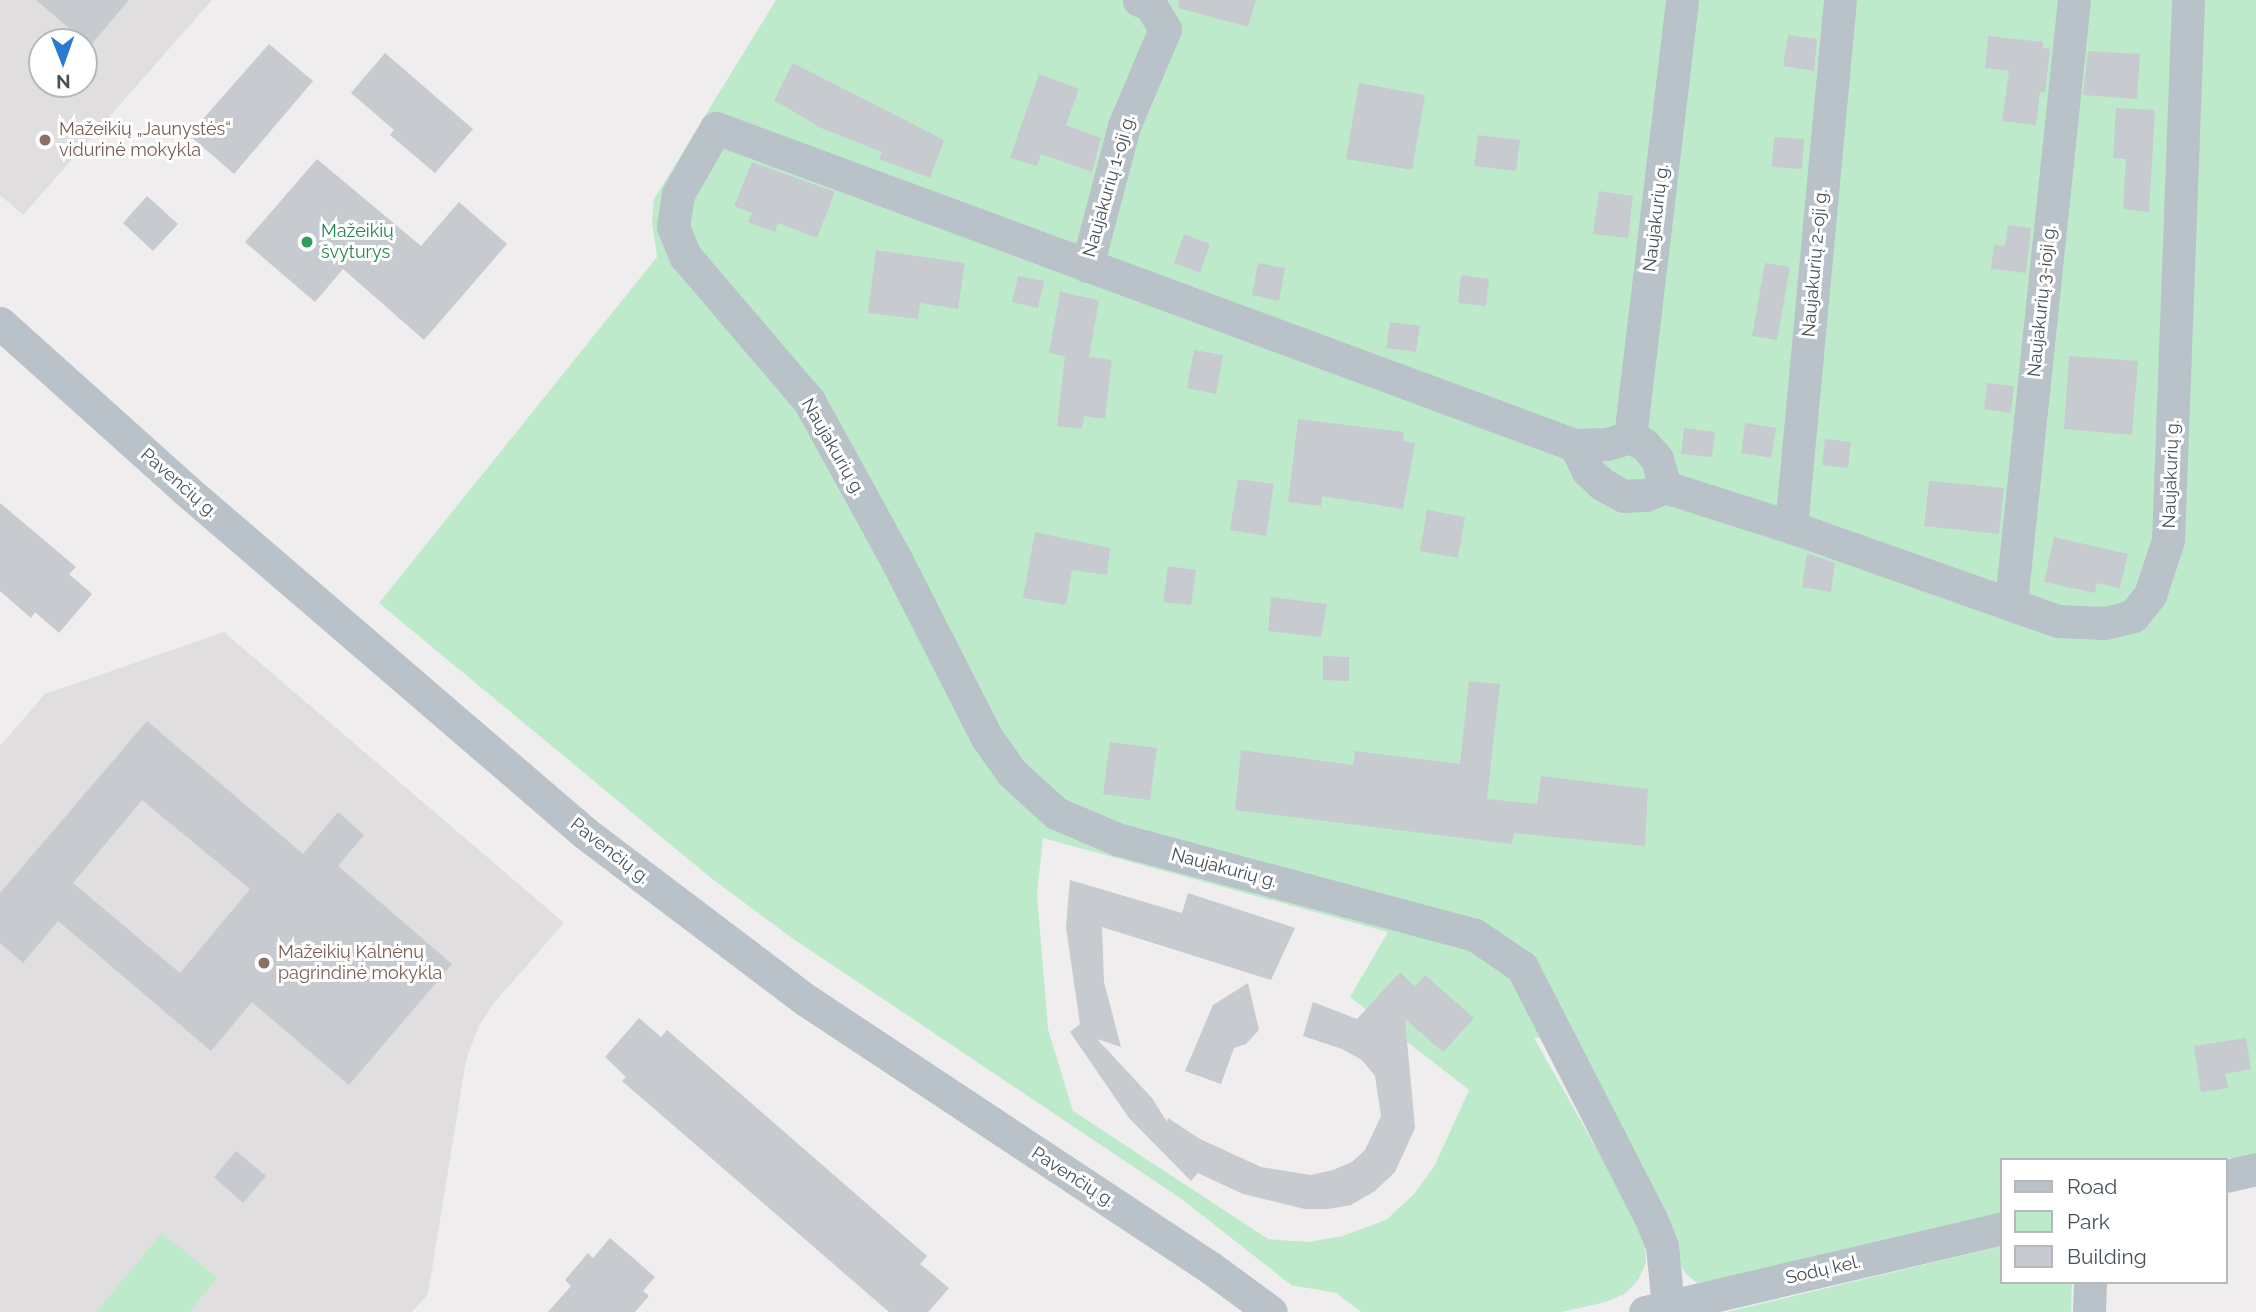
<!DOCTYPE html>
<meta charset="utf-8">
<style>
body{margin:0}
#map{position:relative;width:2256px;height:1312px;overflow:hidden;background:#efeded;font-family:Raleway,sans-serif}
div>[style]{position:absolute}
.education>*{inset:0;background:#e0dede}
.green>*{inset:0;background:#beeacc}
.building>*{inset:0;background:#c7cacf}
.street>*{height:33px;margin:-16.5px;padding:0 16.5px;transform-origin:16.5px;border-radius:16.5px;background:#b9c2c8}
.dots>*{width:19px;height:19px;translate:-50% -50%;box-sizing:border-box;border:4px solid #fff;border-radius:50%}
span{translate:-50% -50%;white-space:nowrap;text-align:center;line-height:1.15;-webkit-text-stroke:6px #fff;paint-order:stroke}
.education-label{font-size:18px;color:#785e54}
.left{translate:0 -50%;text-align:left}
.street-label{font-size:18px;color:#475158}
.leisure-label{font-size:18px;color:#27864d}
.legend{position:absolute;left:2000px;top:1158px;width:228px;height:126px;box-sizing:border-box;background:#fff;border:2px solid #b5b9bc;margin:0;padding:9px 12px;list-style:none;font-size:21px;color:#475158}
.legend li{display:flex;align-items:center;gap:14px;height:35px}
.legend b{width:35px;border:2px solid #b5b9bc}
.north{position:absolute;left:28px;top:28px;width:70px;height:70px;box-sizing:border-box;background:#fff;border:2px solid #b5b9bc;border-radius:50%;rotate:179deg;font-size:19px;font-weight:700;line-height:28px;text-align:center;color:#475158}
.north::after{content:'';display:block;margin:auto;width:24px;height:32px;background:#287bce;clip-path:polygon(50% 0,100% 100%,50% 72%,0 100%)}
</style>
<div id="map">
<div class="education">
<div style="clip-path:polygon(evenodd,0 0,212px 0,23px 215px,0 195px,0 0,42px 42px,84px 42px,84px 84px,42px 84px,42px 42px)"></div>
<div style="clip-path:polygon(224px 632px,564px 923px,493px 1004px,478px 1028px,466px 1060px,428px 1294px,412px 1312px,0 1312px,0 746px,45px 694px)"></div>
</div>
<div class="green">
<div style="clip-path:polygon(evenodd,776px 0,2256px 0,2256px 1158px,2002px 1160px,2002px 1216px,1709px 1283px,1697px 1283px,1686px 1274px,1678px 1260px,1567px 1034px,1534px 1038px,1635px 1217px,1645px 1245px,1646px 1263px,1638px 1280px,1626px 1293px,1606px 1302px,1561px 1312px,1361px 1312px,1336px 1293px,1291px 1285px,1183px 1200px,792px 938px,711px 878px,379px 603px,657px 257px,652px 221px,654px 199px,776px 0,1043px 838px,1388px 932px,1350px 997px,1469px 1090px,1435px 1165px,1414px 1194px,1386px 1220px,1343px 1236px,1308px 1242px,1268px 1239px,1073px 1111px,1048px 1029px,1037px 894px,1043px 838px)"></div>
<div style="clip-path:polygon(162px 1233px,217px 1278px,189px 1312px,96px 1312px)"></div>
<div style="clip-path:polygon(2002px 1246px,2002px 1282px,2072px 1282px,2071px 1312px,1727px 1312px)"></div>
</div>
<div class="building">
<div style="clip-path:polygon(36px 0,129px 0,90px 46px)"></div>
<div style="clip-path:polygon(1179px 0,1256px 0,1248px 27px,1178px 8px)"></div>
<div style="clip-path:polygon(1788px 35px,1817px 39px,1814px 71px,1783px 66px)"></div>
<div style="clip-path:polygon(1988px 36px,2043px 42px,2043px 48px,2050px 49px,2045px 93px,2040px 92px,2036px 125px,2002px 121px,2009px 71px,1985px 68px)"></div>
<div style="clip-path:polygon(269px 44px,313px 81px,234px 174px,189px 135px)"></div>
<div style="clip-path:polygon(2088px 51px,2140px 54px,2137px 99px,2083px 95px)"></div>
<div style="clip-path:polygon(385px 53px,473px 129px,435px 173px,390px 135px,394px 130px,351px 93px)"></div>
<div style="clip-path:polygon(793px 63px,944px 140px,930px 178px,879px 159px,882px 152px,821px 128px,774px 100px)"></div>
<div style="clip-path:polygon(1039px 74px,1079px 89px,1066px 125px,1101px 138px,1092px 172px,1041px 154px,1037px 166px,1010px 158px)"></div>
<div style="clip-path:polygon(1359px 83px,1425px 95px,1412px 170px,1346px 159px)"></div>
<div style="clip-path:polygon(2116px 108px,2155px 110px,2149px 212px,2123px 209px,2126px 159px,2113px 158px)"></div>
<div style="clip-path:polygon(1478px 135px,1520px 140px,1516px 171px,1474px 166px)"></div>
<div style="clip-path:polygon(1774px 137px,1804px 139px,1802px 169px,1772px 167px)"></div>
<div style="clip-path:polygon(317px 159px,421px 246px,459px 202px,507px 244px,424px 340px,343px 269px,315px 302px,245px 242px)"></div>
<div style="clip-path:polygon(752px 162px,835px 192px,817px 238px,778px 223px,775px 232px,748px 222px,752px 213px,734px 206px)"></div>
<div style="clip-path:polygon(1599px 191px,1633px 196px,1628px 238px,1593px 234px)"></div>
<div style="clip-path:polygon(147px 196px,178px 224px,153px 251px,123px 223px)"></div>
<div style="clip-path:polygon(2008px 225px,2031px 228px,2026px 273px,1991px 269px,1994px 245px,2005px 246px)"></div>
<div style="clip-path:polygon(1184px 234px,1210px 244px,1200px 273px,1174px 263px)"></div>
<div style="clip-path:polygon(876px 250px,965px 263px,958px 309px,920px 303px,918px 319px,868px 313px)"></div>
<div style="clip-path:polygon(1258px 263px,1285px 268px,1279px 301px,1252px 295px)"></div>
<div style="clip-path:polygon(1765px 263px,1790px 267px,1777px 340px,1752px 336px)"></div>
<div style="clip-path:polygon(1461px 275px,1489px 279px,1486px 306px,1458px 303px)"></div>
<div style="clip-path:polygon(1018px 276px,1044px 281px,1038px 308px,1012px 302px)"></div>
<div style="clip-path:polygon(1060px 292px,1099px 300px,1089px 357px,1112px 360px,1105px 419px,1084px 416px,1082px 429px,1057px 426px,1065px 356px,1049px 353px)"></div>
<div style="clip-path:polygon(1390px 322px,1420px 326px,1416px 352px,1386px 348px)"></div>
<div style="clip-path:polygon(1194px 350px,1223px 355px,1216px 394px,1187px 388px)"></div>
<div style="clip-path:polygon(2069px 356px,2138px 361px,2132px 435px,2064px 429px)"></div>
<div style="clip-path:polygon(1987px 383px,2014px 386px,2011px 413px,1984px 409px)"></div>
<div style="clip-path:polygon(1298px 419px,1404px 432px,1403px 441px,1415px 443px,1403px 509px,1322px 496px,1321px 506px,1288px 502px)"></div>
<div style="clip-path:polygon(1745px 423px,1776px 428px,1771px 458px,1741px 453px)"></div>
<div style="clip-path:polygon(1684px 428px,1715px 432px,1712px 457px,1681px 454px)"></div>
<div style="clip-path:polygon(1825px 439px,1851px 442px,1848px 468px,1822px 465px)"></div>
<div style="clip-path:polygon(1238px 479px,1274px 484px,1266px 536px,1230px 530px)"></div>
<div style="clip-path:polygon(1929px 481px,2004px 488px,1999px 534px,1924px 526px)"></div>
<div style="clip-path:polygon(0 503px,76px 567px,69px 574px,92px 594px,59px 633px,35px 612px,31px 618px,0 591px)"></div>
<div style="clip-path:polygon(1427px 510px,1465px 517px,1458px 558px,1420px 551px)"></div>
<div style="clip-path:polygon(1035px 532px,1110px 548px,1107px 575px,1072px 570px,1066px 605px,1023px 598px)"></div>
<div style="clip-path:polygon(2054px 537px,2128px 554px,2120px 588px,2097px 583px,2095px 593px,2044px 582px)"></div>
<div style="clip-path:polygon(1807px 553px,1835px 563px,1831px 592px,1802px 587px)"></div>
<div style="clip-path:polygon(1168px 566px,1196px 570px,1191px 605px,1163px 602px)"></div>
<div style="clip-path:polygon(1271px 597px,1327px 604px,1321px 637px,1268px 631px)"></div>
<div style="clip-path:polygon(1323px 656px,1349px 657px,1349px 681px,1323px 680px)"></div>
<div style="clip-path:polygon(1469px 681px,1500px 684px,1487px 799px,1537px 804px,1541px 776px,1648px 789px,1645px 846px,1514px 833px,1512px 844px,1235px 810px,1241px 750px,1353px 765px,1355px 751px,1460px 764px)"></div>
<div style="clip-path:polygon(evenodd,147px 721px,303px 854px,338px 812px,364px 835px,338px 866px,452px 964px,349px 1085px,252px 1002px,211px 1051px,58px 921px,23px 963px,0 943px,0 893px,147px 721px,142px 800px,250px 889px,180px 973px,73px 883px,142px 800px)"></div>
<div style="clip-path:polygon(1110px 742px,1157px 748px,1150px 800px,1103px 794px)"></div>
<div style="clip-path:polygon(1070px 880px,1182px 913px,1188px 893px,1295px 928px,1271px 980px,1102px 927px,1104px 982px,1121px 1047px,1097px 1039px,1152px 1098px,1167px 1122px,1168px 1118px,1200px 1139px,1261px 1167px,1311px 1175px,1333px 1170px,1352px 1162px,1365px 1150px,1381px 1116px,1375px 1076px,1362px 1060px,1342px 1049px,1303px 1036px,1313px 1002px,1357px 1019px,1400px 972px,1415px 987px,1425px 975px,1474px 1018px,1443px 1052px,1405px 1019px,1415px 1128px,1395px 1172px,1375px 1191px,1351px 1205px,1328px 1209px,1305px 1209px,1243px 1194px,1198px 1173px,1191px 1181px,1129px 1118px,1070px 1032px,1080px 1024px,1066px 927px)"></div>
<div style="clip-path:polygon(1248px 983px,1259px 1030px,1246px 1044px,1234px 1048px,1221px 1084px,1185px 1071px,1213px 1005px)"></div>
<div style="clip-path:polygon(639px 1018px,661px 1037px,667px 1030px,927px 1256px,920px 1264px,949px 1288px,928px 1312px,889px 1312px,622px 1081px,626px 1077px,605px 1057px)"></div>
<div style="clip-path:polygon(2246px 1038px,2251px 1069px,2225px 1074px,2228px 1088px,2201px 1092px,2194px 1046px)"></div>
<div style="clip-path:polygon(236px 1151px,266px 1176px,243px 1203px,214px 1177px)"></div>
<div style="clip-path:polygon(610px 1238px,655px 1277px,643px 1291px,649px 1296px,635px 1312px,548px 1312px,571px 1286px,565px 1280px,588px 1253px,593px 1258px)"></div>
</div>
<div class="street">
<div style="left:1087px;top:266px;width:145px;rotate:-75.2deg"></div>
<div style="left:1124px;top:126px;width:105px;rotate:-67.1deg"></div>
<div style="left:1165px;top:29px;width:29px;rotate:-121deg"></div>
<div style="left:1150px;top:4px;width:12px;rotate:-160deg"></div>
<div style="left:0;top:323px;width:250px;rotate:41.9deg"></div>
<div style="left:186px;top:490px;width:526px;rotate:40.68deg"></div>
<div style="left:585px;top:833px;width:277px;rotate:37.1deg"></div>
<div style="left:806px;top:1000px;width:486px;rotate:33.5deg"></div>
<div style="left:1211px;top:1268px;width:74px;rotate:36.3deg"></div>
<div style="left:1630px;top:437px;width:16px;rotate:27deg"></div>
<div style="left:1644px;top:444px;width:20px;rotate:49deg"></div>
<div style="left:1657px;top:459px;width:29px;rotate:74deg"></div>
<div style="left:1575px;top:445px;width:28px;rotate:64deg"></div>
<div style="left:1587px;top:470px;width:21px;rotate:43deg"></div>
<div style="left:1602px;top:484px;width:25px;rotate:29deg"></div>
<div style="left:1624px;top:496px;width:22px;rotate:-3deg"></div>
<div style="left:1646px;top:495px;width:21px;rotate:-23deg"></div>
<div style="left:1665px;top:487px;width:132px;rotate:17.6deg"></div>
<div style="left:1791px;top:527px;width:283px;rotate:19.4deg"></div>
<div style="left:2058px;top:621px;width:47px;rotate:2.4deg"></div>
<div style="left:2105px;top:623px;width:29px;rotate:-14deg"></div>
<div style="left:2133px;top:616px;width:27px;rotate:-51deg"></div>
<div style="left:2150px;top:595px;width:58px;rotate:-71.9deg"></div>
<div style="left:2168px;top:540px;width:540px;rotate:-87.88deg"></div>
<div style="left:1791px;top:527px;width:529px;rotate:-84.69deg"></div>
<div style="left:2011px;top:602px;width:605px;rotate:-84.03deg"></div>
<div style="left:2226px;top:1176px;width:31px;rotate:-13deg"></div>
<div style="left:1668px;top:1307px;width:61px;rotate:-95.6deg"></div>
<div style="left:1662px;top:1246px;width:29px;rotate:-112deg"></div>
<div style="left:1651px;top:1219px;width:283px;rotate:-117.1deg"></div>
<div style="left:1522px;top:967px;width:57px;rotate:-145.8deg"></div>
<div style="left:1475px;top:935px;width:371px;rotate:-165deg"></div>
<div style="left:1117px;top:839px;width:66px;rotate:-156.9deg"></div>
<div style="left:1056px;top:813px;width:59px;rotate:-137.7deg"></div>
<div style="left:1012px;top:773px;width:43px;rotate:-125.5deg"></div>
<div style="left:987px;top:738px;width:199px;rotate:-117deg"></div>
<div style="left:897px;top:561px;width:183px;rotate:-118.8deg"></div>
<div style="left:809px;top:401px;width:191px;rotate:-130.5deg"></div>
<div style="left:685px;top:256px;width:32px;rotate:-112deg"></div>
<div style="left:673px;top:226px;width:32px;rotate:-81deg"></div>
<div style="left:678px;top:194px;width:76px;rotate:-60.1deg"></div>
<div style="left:716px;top:128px;width:916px;rotate:20.26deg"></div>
<div style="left:1575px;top:445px;width:32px;rotate:-2deg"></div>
<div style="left:1607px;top:444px;width:24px;rotate:-17deg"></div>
<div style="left:1630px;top:437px;width:440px;rotate:-83.2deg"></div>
<div style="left:1645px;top:1312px;width:367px;rotate:-13.2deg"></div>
<div style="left:2089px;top:1312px;width:30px;rotate:-88deg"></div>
</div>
<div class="dots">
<div style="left:45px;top:140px;background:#8d6e63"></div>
<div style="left:307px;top:242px;background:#2e9e5b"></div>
<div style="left:264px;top:963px;background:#8d6e63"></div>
</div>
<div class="education-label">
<span class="left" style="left:59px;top:140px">Mažeikių „Jaunystės“<br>vidurinė mokykla</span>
<span class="left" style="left:278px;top:963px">Mažeikių Kalnėnų<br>pagrindinė mokykla</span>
</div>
<div class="street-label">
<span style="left:1109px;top:186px;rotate:-74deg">Naujakurių 1-oji g.</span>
<span style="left:1656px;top:218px;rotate:-83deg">Naujakurių g.</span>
<span style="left:1815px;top:263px;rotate:-85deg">Naujakurių 2-oji g.</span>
<span style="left:2042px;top:301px;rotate:-84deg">Naujakurių 3-ioji g.</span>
<span style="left:833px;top:447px;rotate:60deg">Naujakurių g.</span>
<span style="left:2171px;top:474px;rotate:-88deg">Naujakurių g.</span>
<span style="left:179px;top:483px;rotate:41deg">Pavenčių g.</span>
<span style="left:610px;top:851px;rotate:38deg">Pavenčių g.</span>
<span style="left:1224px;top:868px;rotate:15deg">Naujakurių g.</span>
<span style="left:1073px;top:1177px;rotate:33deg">Pavenčių g.</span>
<span style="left:1823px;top:1270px;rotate:-13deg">Sodų kel.</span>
</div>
<div class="leisure-label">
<span class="left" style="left:321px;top:242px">Mažeikių<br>švyturys</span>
</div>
<ul class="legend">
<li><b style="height:9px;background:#b9c2c8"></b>Road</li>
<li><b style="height:19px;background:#beeacc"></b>Park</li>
<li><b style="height:19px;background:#c7cacf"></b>Building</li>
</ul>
<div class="north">N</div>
</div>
